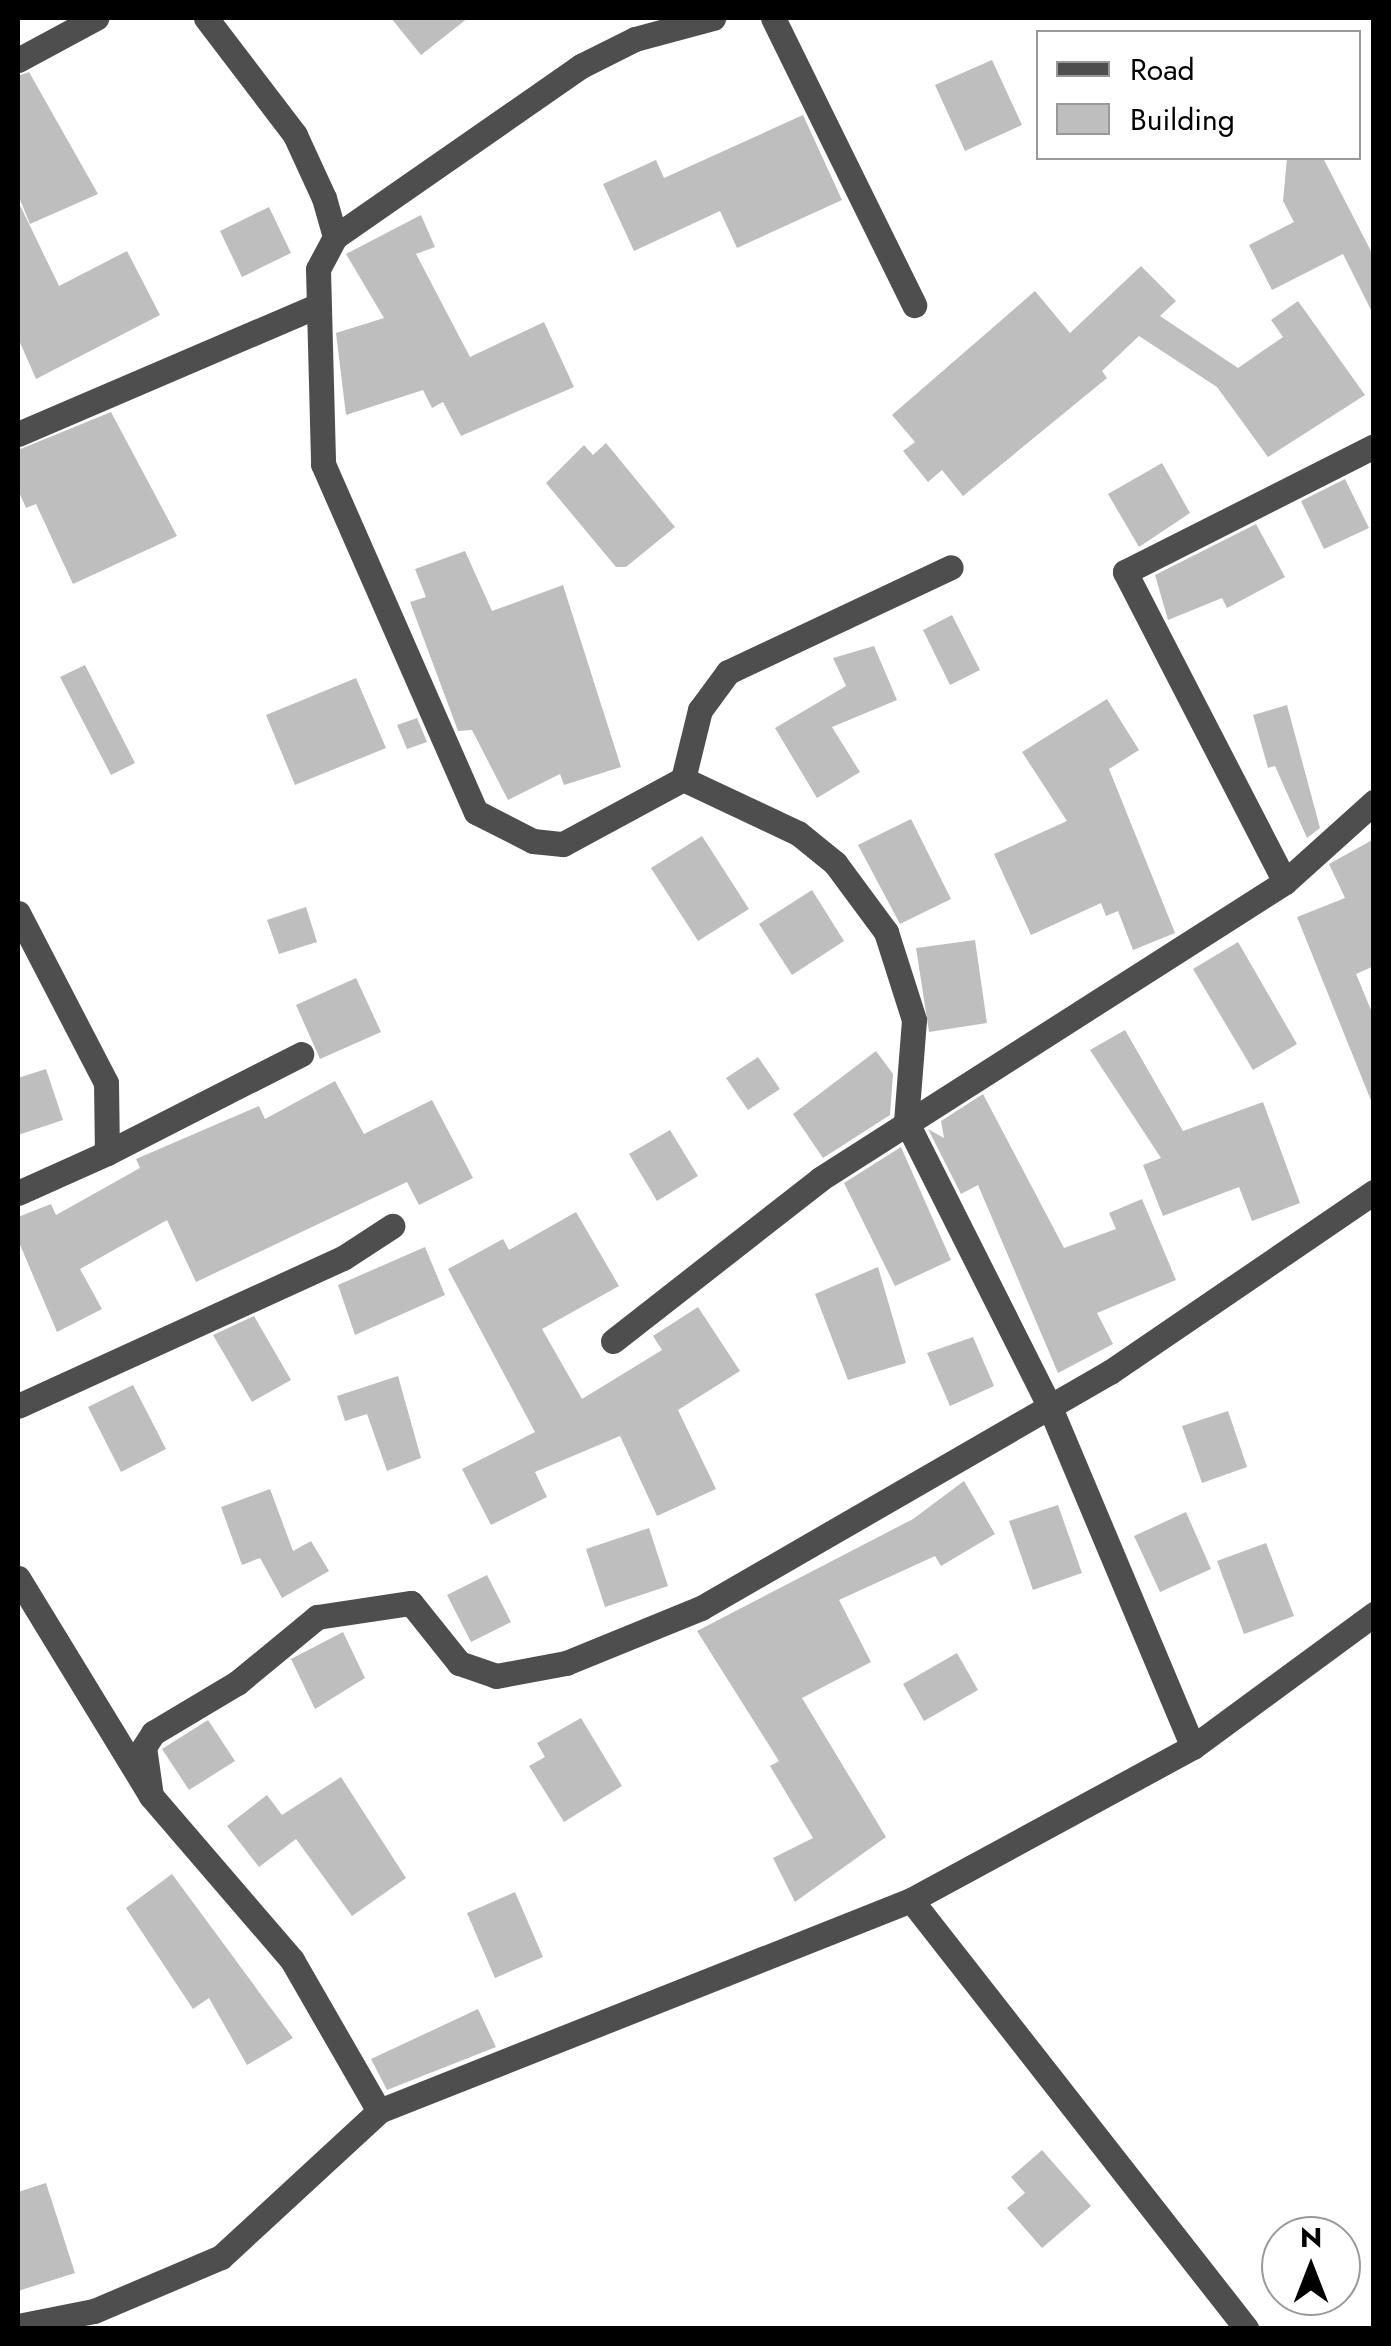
<!DOCTYPE html>
<style>
body{margin:0}
#map{position:relative;width:1391px;height:2346px;overflow:hidden;background:#fff;font-family:Jost,sans-serif}
div>[style]{position:absolute}
.building>*{inset:0;background:#bebebe}
.minor>*{height:25px;margin:-12.5px;padding:0 12.5px;transform-origin:12.5px;border-radius:12.5px;background:#4e4e4e}
span{translate:-50% -50%;white-space:nowrap;text-align:center;line-height:1.15;-webkit-text-stroke:8px #fff;paint-order:stroke}
.frame{position:absolute;inset:0;border:20px solid #000;pointer-events:none}
.legend{position:absolute;left:1036px;top:30px;width:325px;height:130px;box-sizing:border-box;background:#fff;border:2px solid #999;margin:0;padding:12px 18px;list-style:none;font-size:30px;color:#000}
.legend li{display:flex;align-items:center;gap:20px;height:50px}
.legend b{width:50px;border:2px solid #999}
.north{position:absolute;left:1261px;top:2216px;width:100px;height:100px;box-sizing:border-box;background:#fff;border:2px solid #999;border-radius:50%;rotate:0deg;font-size:28px;font-weight:700;line-height:40px;text-align:center;color:#000}
.north::after{content:'';display:block;margin:auto;width:35px;height:45px;background:#000;clip-path:polygon(50% 0,100% 100%,50% 72%,0 100%)}
</style>
<div id="map">
<div class="building">
<div style="clip-path:polygon(391px 18px,468px 18px,421px 55px)"></div>
<div style="clip-path:polygon(992px 60px,1022px 125px,965px 151px,935px 85px)"></div>
<div style="clip-path:polygon(29px 72px,98px 194px,30px 224px,18px 195px,18px 76px)"></div>
<div style="clip-path:polygon(803px 115px,842px 200px,737px 248px,720px 211px,634px 251px,603px 184px,656px 160px,664px 178px)"></div>
<div style="clip-path:polygon(1287px 158px,1323px 158px,1374px 257px,1374px 316px,1343px 254px,1272px 290px,1249px 245px,1294px 222px,1283px 201px)"></div>
<div style="clip-path:polygon(18px 201px,59px 286px,127px 251px,160px 315px,36px 379px,18px 338px)"></div>
<div style="clip-path:polygon(269px 207px,291px 253px,242px 277px,220px 231px)"></div>
<div style="clip-path:polygon(421px 215px,435px 247px,416px 254px,470px 357px,544px 322px,574px 387px,461px 436px,443px 402px,432px 408px,423px 390px,346px 415px,336px 333px,384px 318px,346px 254px)"></div>
<div style="clip-path:polygon(1141px 266px,1176px 301px,1160px 316px,1238px 368px,1283px 337px,1271px 320px,1298px 301px,1365px 395px,1268px 457px,1217px 387px,1139px 336px,1102px 371px,1107px 378px,963px 496px,942px 470px,928px 482px,903px 451px,915px 442px,892px 415px,1035px 291px,1070px 333px)"></div>
<div style="clip-path:polygon(111px 412px,177px 536px,73px 584px,36px 504px,26px 508px,18px 490px,18px 450px)"></div>
<div style="clip-path:polygon(606px 443px,675px 527px,626px 567px,616px 567px,546px 483px,584px 445px,593px 455px)"></div>
<div style="clip-path:polygon(1162px 463px,1190px 513px,1139px 547px,1108px 494px)"></div>
<div style="clip-path:polygon(1345px 479px,1369px 528px,1324px 549px,1301px 501px)"></div>
<div style="clip-path:polygon(1256px 524px,1285px 577px,1227px 608px,1222px 598px,1168px 620px,1155px 575px)"></div>
<div style="clip-path:polygon(465px 551px,492px 611px,563px 585px,621px 767px,564px 785px,560px 774px,508px 800px,472px 730px,458px 731px,410px 602px,426px 597px,415px 569px)"></div>
<div style="clip-path:polygon(952px 615px,980px 670px,950px 685px,923px 630px)"></div>
<div style="clip-path:polygon(874px 646px,897px 700px,832px 727px,860px 772px,817px 798px,775px 728px,846px 686px,833px 658px)"></div>
<div style="clip-path:polygon(85px 665px,135px 763px,111px 775px,60px 677px)"></div>
<div style="clip-path:polygon(356px 678px,386px 748px,295px 785px,266px 715px)"></div>
<div style="clip-path:polygon(1107px 699px,1139px 750px,1109px 769px,1175px 933px,1133px 950px,1118px 911px,1106px 916px,1101px 903px,1031px 935px,994px 854px,1067px 821px,1022px 752px)"></div>
<div style="clip-path:polygon(1287px 705px,1320px 828px,1307px 838px,1275px 766px,1268px 768px,1253px 715px)"></div>
<div style="clip-path:polygon(417px 718px,427px 742px,407px 749px,397px 725px)"></div>
<div style="clip-path:polygon(911px 819px,951px 899px,900px 924px,858px 845px)"></div>
<div style="clip-path:polygon(702px 836px,749px 909px,698px 941px,651px 868px)"></div>
<div style="clip-path:polygon(1374px 839px,1374px 966px,1356px 974px,1374px 1017px,1372px 1103px,1297px 917px,1345px 898px,1329px 864px)"></div>
<div style="clip-path:polygon(812px 890px,844px 941px,792px 975px,759px 924px)"></div>
<div style="clip-path:polygon(306px 907px,317px 942px,279px 954px,267px 920px)"></div>
<div style="clip-path:polygon(975px 940px,987px 1023px,929px 1032px,916px 948px)"></div>
<div style="clip-path:polygon(1238px 942px,1297px 1044px,1253px 1070px,1193px 969px)"></div>
<div style="clip-path:polygon(356px 978px,381px 1032px,320px 1059px,296px 1005px)"></div>
<div style="clip-path:polygon(1125px 1030px,1183px 1131px,1263px 1102px,1300px 1203px,1252px 1221px,1239px 1187px,1163px 1216px,1143px 1165px,1161px 1158px,1090px 1050px)"></div>
<div style="clip-path:polygon(876px 1051px,893px 1074px,890px 1115px,823px 1158px,793px 1114px)"></div>
<div style="clip-path:polygon(758px 1057px,780px 1089px,748px 1110px,726px 1078px)"></div>
<div style="clip-path:polygon(46px 1069px,63px 1120px,18px 1135px,18px 1078px)"></div>
<div style="clip-path:polygon(335px 1081px,364px 1134px,432px 1100px,473px 1178px,419px 1205px,407px 1182px,196px 1282px,167px 1220px,80px 1269px,102px 1309px,57px 1332px,18px 1240px,18px 1217px,51px 1204px,56px 1215px,140px 1168px,136px 1159px,259px 1106px,265px 1119px)"></div>
<div style="clip-path:polygon(983px 1094px,1064px 1248px,1116px 1229px,1109px 1213px,1142px 1199px,1176px 1280px,1097px 1313px,1113px 1344px,1058px 1373px,978px 1185px,961px 1194px,928px 1129px,944px 1138px,941px 1121px)"></div>
<div style="clip-path:polygon(670px 1130px,698px 1176px,657px 1201px,629px 1154px)"></div>
<div style="clip-path:polygon(901px 1147px,951px 1260px,895px 1286px,844px 1183px)"></div>
<div style="clip-path:polygon(576px 1212px,619px 1286px,542px 1329px,582px 1399px,662px 1350px,653px 1336px,698px 1307px,740px 1371px,678px 1410px,716px 1489px,657px 1516px,620px 1436px,535px 1472px,547px 1497px,491px 1525px,462px 1469px,535px 1432px,448px 1269px,503px 1239px,509px 1250px)"></div>
<div style="clip-path:polygon(425px 1247px,445px 1295px,355px 1335px,338px 1285px)"></div>
<div style="clip-path:polygon(878px 1267px,906px 1363px,848px 1380px,815px 1294px)"></div>
<div style="clip-path:polygon(254px 1316px,291px 1380px,252px 1402px,213px 1335px)"></div>
<div style="clip-path:polygon(973px 1337px,994px 1386px,950px 1406px,927px 1353px)"></div>
<div style="clip-path:polygon(398px 1376px,421px 1458px,387px 1471px,367px 1414px,345px 1421px,337px 1396px)"></div>
<div style="clip-path:polygon(133px 1385px,166px 1449px,121px 1472px,88px 1407px)"></div>
<div style="clip-path:polygon(1228px 1411px,1247px 1467px,1202px 1483px,1182px 1426px)"></div>
<div style="clip-path:polygon(964px 1481px,995px 1534px,941px 1566px,935px 1556px,839px 1600px,871px 1662px,802px 1698px,886px 1837px,795px 1902px,773px 1858px,813px 1838px,770px 1766px,779px 1761px,697px 1631px,913px 1519px)"></div>
<div style="clip-path:polygon(270px 1489px,293px 1551px,311px 1541px,329px 1571px,282px 1598px,260px 1558px,242px 1565px,221px 1507px)"></div>
<div style="clip-path:polygon(1058px 1505px,1082px 1573px,1033px 1590px,1009px 1521px)"></div>
<div style="clip-path:polygon(1186px 1512px,1211px 1569px,1160px 1592px,1134px 1536px)"></div>
<div style="clip-path:polygon(649px 1528px,668px 1586px,605px 1607px,586px 1549px)"></div>
<div style="clip-path:polygon(1266px 1543px,1294px 1616px,1244px 1634px,1217px 1561px)"></div>
<div style="clip-path:polygon(487px 1575px,511px 1622px,471px 1642px,447px 1595px)"></div>
<div style="clip-path:polygon(343px 1632px,365px 1678px,315px 1709px,291px 1659px)"></div>
<div style="clip-path:polygon(957px 1653px,978px 1690px,924px 1721px,903px 1684px)"></div>
<div style="clip-path:polygon(581px 1718px,622px 1786px,564px 1822px,529px 1766px,545px 1757px,537px 1743px)"></div>
<div style="clip-path:polygon(208px 1720px,235px 1761px,189px 1790px,162px 1749px)"></div>
<div style="clip-path:polygon(341px 1777px,406px 1878px,352px 1916px,296px 1839px,259px 1867px,227px 1826px,267px 1795px,282px 1815px)"></div>
<div style="clip-path:polygon(172px 1874px,293px 2038px,247px 2065px,209px 1998px,193px 2009px,126px 1908px)"></div>
<div style="clip-path:polygon(515px 1892px,543px 1957px,495px 1978px,467px 1913px)"></div>
<div style="clip-path:polygon(478px 2009px,496px 2047px,387px 2090px,371px 2059px)"></div>
<div style="clip-path:polygon(1042px 2150px,1091px 2206px,1042px 2248px,1007px 2208px,1025px 2193px,1011px 2177px)"></div>
<div style="clip-path:polygon(46px 2183px,75px 2273px,18px 2291px,18px 2192px)"></div>
</div>
<div class="minor">
<div style="left:206px;top:18px;width:147px;rotate:52.7deg"></div>
<div style="left:295px;top:135px;width:69px;rotate:65.3deg"></div>
<div style="left:324px;top:198px;width:41px;rotate:74.2deg"></div>
<div style="left:335px;top:237px;width:36px;rotate:118deg"></div>
<div style="left:318px;top:269px;width:195px;rotate:88.5deg"></div>
<div style="left:323px;top:464px;width:380px;rotate:66.3deg"></div>
<div style="left:476px;top:812px;width:64px;rotate:27deg"></div>
<div style="left:533px;top:841px;width:30px;rotate:6deg"></div>
<div style="left:563px;top:844px;width:136px;rotate:-28.4deg"></div>
<div style="left:683px;top:779px;width:127px;rotate:25.2deg"></div>
<div style="left:798px;top:833px;width:48px;rotate:39deg"></div>
<div style="left:835px;top:863px;width:86px;rotate:53.5deg"></div>
<div style="left:886px;top:932px;width:92px;rotate:72.3deg"></div>
<div style="left:914px;top:1020px;width:101px;rotate:94.5deg"></div>
<div style="left:906px;top:1121px;width:318px;rotate:63.3deg"></div>
<div style="left:1049px;top:1405px;width:371px;rotate:67.2deg"></div>
<div style="left:773px;top:18px;width:320px;rotate:63.8deg"></div>
<div style="left:18px;top:60px;width:89px;rotate:-28.3deg"></div>
<div style="left:335px;top:237px;width:300px;rotate:-34.8deg"></div>
<div style="left:581px;top:66px;width:60px;rotate:-26.6deg"></div>
<div style="left:635px;top:39px;width:81px;rotate:-15.1deg"></div>
<div style="left:18px;top:434px;width:325px;rotate:-23.2deg"></div>
<div style="left:683px;top:779px;width:71px;rotate:-76.2deg"></div>
<div style="left:700px;top:710px;width:47px;rotate:-53.6deg"></div>
<div style="left:728px;top:672px;width:246px;rotate:-25.2deg"></div>
<div style="left:1285px;top:882px;width:349px;rotate:-117.3deg"></div>
<div style="left:1125px;top:572px;width:279px;rotate:-26.8deg"></div>
<div style="left:18px;top:913px;width:191px;rotate:62.6deg"></div>
<div style="left:106px;top:1083px;width:70px;rotate:89.2deg"></div>
<div style="left:107px;top:1153px;width:98px;rotate:155.8deg"></div>
<div style="left:107px;top:1153px;width:218px;rotate:-27deg"></div>
<div style="left:613px;top:1341px;width:263px;rotate:-38deg"></div>
<div style="left:820px;top:1179px;width:552px;rotate:-32.57deg"></div>
<div style="left:1285px;top:882px;width:120px;rotate:-42deg"></div>
<div style="left:18px;top:1406px;width:357px;rotate:-24.5deg"></div>
<div style="left:343px;top:1258px;width:59px;rotate:-33.1deg"></div>
<div style="left:18px;top:1578px;width:255px;rotate:58.6deg"></div>
<div style="left:151px;top:1796px;width:216px;rotate:49.3deg"></div>
<div style="left:292px;top:1960px;width:174px;rotate:60.1deg"></div>
<div style="left:151px;top:1796px;width:49px;rotate:-98.1deg"></div>
<div style="left:144px;top:1747px;width:17px;rotate:-57deg"></div>
<div style="left:153px;top:1733px;width:98px;rotate:-30.8deg"></div>
<div style="left:237px;top:1683px;width:104px;rotate:-39.5deg"></div>
<div style="left:317px;top:1617px;width:95px;rotate:-8.5deg"></div>
<div style="left:411px;top:1603px;width:77px;rotate:51.3deg"></div>
<div style="left:459px;top:1663px;width:39px;rotate:19deg"></div>
<div style="left:496px;top:1676px;width:71px;rotate:-10.5deg"></div>
<div style="left:566px;top:1663px;width:146px;rotate:-22.2deg"></div>
<div style="left:701px;top:1608px;width:472px;rotate:-30deg"></div>
<div style="left:1110px;top:1372px;width:320px;rotate:-34.3deg"></div>
<div style="left:911px;top:1900px;width:544px;rotate:51.95deg"></div>
<div style="left:18px;top:2326px;width:77px;rotate:-11.2deg"></div>
<div style="left:94px;top:2311px;width:138px;rotate:-23deg"></div>
<div style="left:221px;top:2257px;width:215px;rotate:-42.7deg"></div>
<div style="left:379px;top:2111px;width:572px;rotate:-21.63deg"></div>
<div style="left:911px;top:1900px;width:321px;rotate:-28.5deg"></div>
<div style="left:1193px;top:1747px;width:225px;rotate:-36.3deg"></div>
</div>
<div class="frame"></div>
<ul class="legend">
<li><b style="height:12px;background:#4e4e4e"></b>Road</li>
<li><b style="height:28px;background:#bebebe"></b>Building</li>
</ul>
<div class="north">N</div>
</div>
